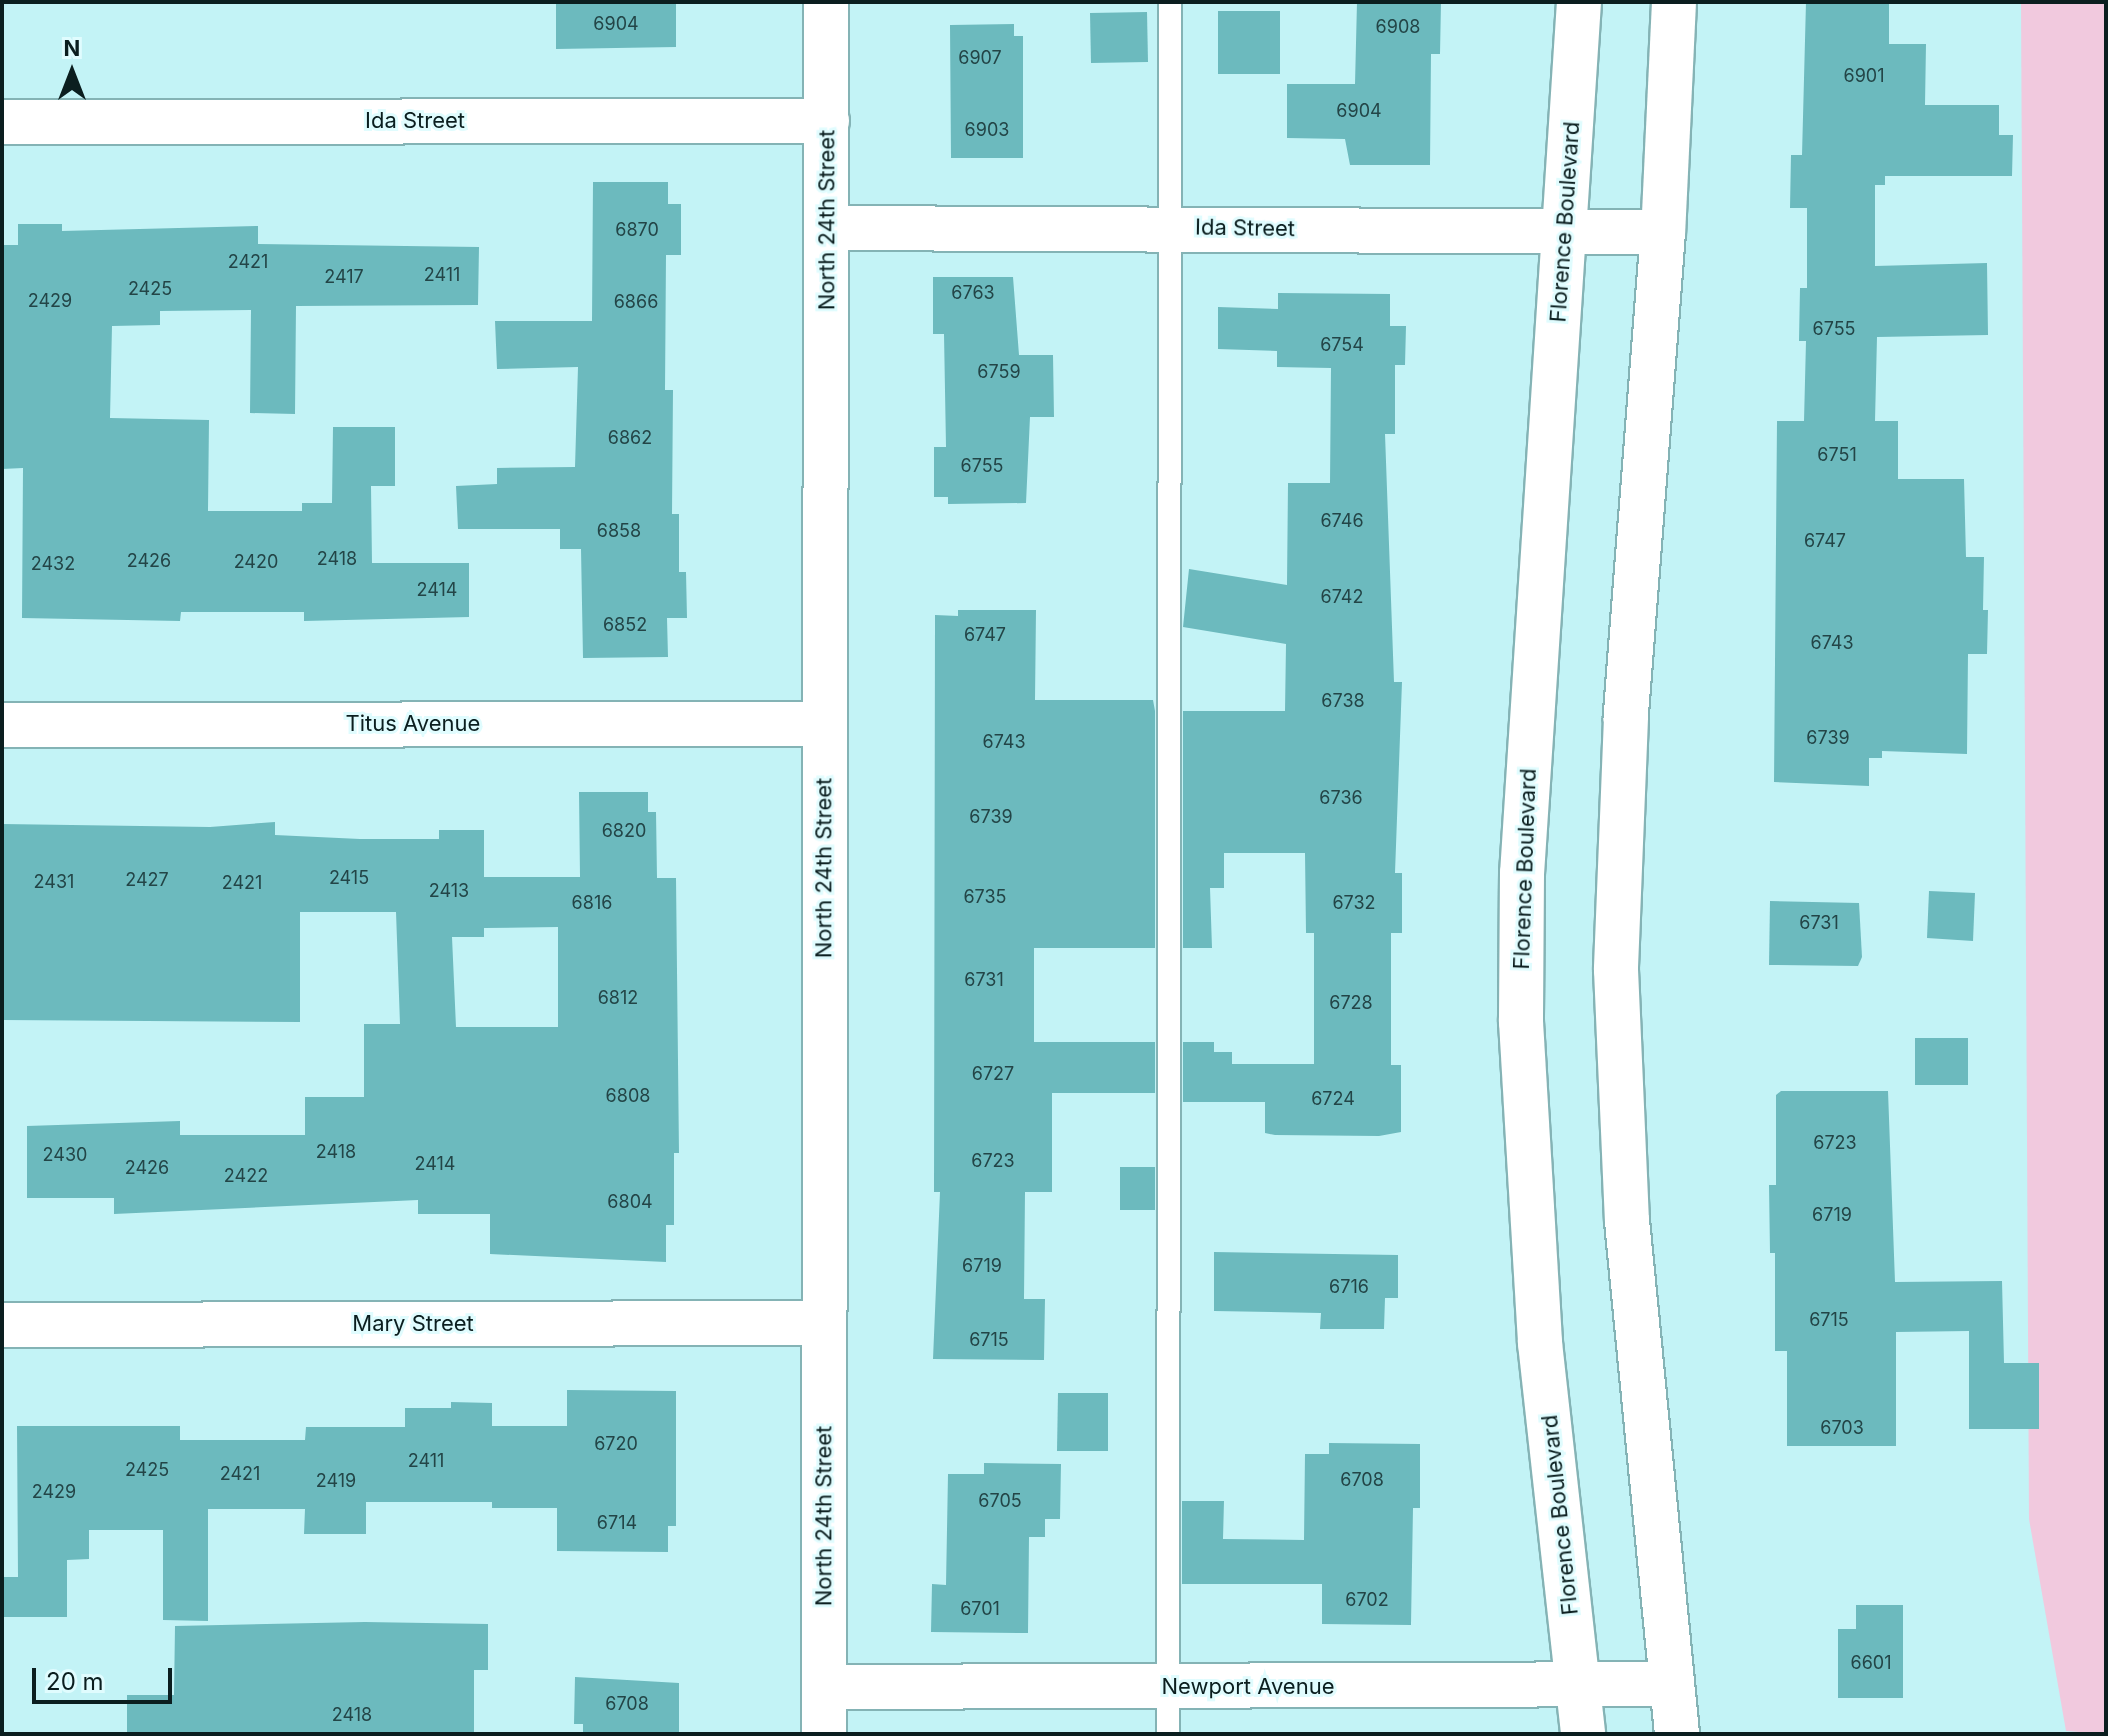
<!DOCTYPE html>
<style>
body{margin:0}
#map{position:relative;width:2108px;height:1736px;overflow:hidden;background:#c3f3f6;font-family:Inter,sans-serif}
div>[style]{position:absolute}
.green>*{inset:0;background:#f1c9de}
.building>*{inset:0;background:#6cbabe}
.roads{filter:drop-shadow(2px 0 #84b3b5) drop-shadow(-2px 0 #84b3b5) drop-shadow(0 2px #84b3b5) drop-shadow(0 -2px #84b3b5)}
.service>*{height:22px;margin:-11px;padding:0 11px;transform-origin:11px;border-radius:11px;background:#fff}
.minor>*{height:44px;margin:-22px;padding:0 22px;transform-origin:22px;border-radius:22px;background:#fff}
.tertiary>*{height:44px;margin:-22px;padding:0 22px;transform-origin:22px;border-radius:22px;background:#fff}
span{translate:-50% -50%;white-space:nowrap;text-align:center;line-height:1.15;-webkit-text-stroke:6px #e0fcfe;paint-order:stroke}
.number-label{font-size:18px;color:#234547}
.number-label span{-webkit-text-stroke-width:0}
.street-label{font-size:22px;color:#0b1e1f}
.frame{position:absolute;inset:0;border:4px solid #0b1e1f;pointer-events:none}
.north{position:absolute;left:32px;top:32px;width:80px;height:80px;-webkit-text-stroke:6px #e0fcfe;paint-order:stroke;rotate:0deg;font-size:22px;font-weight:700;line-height:32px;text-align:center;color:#0b1e1f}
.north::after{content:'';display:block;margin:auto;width:28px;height:36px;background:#0b1e1f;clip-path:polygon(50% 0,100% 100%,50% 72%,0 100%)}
.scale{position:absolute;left:32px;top:1668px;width:140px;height:36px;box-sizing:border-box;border:4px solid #0b1e1f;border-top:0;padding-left:10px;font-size:24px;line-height:28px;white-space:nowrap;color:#0b1e1f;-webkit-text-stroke:6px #e0fcfe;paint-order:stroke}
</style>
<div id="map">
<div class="green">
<div style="clip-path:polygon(2021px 2px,2106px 2px,2106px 1734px,2066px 1731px,2029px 1519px)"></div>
</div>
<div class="building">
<div style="clip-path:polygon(556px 2px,676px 2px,676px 47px,556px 49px)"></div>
<div style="clip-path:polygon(1357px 2px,1441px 2px,1440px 54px,1431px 54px,1430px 165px,1350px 165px,1345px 139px,1287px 138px,1287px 84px,1355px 84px)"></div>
<div style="clip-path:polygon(1806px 2px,1889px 2px,1889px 44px,1926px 44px,1925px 105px,1999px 105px,1999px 135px,2013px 135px,2012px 176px,1885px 176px,1885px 185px,1875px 185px,1875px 266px,1987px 263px,1988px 335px,1877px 337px,1875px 421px,1898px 421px,1898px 479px,1964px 479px,1966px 557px,1984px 557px,1983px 610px,1988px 610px,1987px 654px,1968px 654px,1967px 754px,1882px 751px,1882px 758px,1869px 758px,1869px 786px,1774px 782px,1777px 421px,1804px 421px,1806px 341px,1799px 341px,1800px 288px,1807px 288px,1807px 208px,1790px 208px,1791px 155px,1802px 155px)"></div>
<div style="clip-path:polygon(1218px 11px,1280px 11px,1280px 74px,1218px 74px)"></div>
<div style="clip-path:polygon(1147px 12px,1148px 62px,1091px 63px,1090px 13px)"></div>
<div style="clip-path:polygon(1014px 24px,1014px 36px,1023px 36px,1023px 158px,951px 158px,950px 25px)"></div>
<div style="clip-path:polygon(593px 182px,668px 182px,668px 204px,681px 204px,681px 255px,666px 255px,665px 390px,673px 390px,672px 514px,679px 514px,679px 572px,686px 572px,687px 618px,667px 618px,668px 657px,583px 658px,581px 549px,560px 549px,560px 529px,458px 529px,456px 486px,497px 484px,497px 468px,575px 467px,578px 367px,497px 369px,495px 321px,592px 321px)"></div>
<div style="clip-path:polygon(18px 224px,62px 224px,62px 231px,258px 226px,258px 244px,479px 247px,478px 305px,296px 306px,295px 414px,250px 413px,251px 310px,160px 311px,160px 325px,112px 326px,110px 418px,209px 420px,208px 511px,302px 511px,302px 503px,332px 503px,333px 427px,395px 427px,395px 486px,371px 486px,372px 563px,469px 563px,469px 617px,304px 621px,304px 612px,181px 612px,180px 621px,22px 618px,23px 468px,2px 469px,2px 245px,18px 245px)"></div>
<div style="clip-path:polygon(933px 277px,1013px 277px,1019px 355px,1053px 355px,1054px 417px,1030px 417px,1026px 503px,948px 504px,948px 497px,934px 497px,934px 447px,946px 447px,944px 334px,933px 334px)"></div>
<div style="clip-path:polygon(1278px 293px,1390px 294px,1390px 326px,1406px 326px,1405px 365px,1395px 365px,1395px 434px,1385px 434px,1394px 682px,1402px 682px,1395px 873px,1402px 873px,1402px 933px,1391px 933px,1391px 1065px,1401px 1065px,1401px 1132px,1379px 1136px,1275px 1135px,1265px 1133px,1265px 1102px,1183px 1102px,1183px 1042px,1214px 1042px,1214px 1052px,1232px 1052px,1232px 1064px,1314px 1064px,1314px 933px,1306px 933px,1305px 853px,1224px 853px,1224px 888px,1210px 888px,1212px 948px,1183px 948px,1183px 711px,1285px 711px,1286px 644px,1183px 627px,1189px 569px,1287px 585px,1288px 483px,1330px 483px,1331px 368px,1277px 367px,1277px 351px,1218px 349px,1218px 307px,1278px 309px)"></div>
<div style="clip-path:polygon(958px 610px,1036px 610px,1035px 700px,1153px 700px,1155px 711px,1155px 948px,1034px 948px,1034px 1042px,1155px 1042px,1155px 1093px,1052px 1093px,1052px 1192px,1025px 1192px,1024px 1299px,1045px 1299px,1044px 1360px,933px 1359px,940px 1192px,934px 1192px,935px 615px,958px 616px)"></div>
<div style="clip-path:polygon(evenodd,579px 792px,648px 792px,648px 812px,656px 812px,657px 878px,676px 878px,679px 1153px,674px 1153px,674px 1225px,666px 1225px,666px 1262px,490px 1254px,490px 1214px,418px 1214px,418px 1200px,114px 1214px,114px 1198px,27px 1198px,27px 1126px,180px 1121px,180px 1135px,305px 1135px,305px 1097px,364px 1097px,364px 1024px,400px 1024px,396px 912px,300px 912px,300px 1022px,2px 1020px,2px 824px,210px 827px,275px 822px,275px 835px,360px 839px,439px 839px,439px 830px,484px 830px,484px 877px,580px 877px,579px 792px,558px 927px,558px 1027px,456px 1027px,452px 937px,484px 937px,484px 928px,558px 927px)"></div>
<div style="clip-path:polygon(1929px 891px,1975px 893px,1973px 941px,1927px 938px)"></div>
<div style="clip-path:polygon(1770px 901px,1859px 903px,1862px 957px,1858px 966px,1769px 965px)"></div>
<div style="clip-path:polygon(1915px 1038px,1968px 1038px,1968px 1085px,1915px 1085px)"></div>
<div style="clip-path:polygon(1781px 1091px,1888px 1091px,1895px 1282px,2002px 1281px,2004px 1363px,2039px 1363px,2039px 1429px,1969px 1429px,1969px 1331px,1896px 1332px,1896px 1446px,1787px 1446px,1787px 1351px,1775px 1351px,1775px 1253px,1770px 1253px,1769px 1185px,1776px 1185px,1776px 1095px)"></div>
<div style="clip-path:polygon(1120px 1167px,1155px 1167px,1155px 1210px,1120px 1210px)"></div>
<div style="clip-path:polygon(1214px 1252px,1398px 1255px,1398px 1298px,1385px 1298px,1384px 1329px,1320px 1329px,1321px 1313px,1214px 1311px)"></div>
<div style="clip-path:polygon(567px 1390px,676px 1391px,676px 1526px,668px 1526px,668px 1552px,557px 1551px,557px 1508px,492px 1508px,492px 1502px,366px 1502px,366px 1534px,304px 1534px,305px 1509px,208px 1509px,208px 1621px,163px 1620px,163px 1530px,89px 1530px,89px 1559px,67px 1560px,67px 1617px,2px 1617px,2px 1577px,18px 1577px,17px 1426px,180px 1426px,180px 1440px,305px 1440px,306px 1427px,405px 1427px,405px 1408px,451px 1408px,451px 1402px,492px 1403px,492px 1426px,567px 1426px)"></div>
<div style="clip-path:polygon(1058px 1393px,1108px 1393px,1108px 1451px,1057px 1451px)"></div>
<div style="clip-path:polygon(1329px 1443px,1420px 1444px,1420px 1508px,1413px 1508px,1411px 1625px,1322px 1624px,1322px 1584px,1182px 1584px,1182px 1501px,1224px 1501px,1223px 1539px,1304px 1540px,1305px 1454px,1329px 1454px)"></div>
<div style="clip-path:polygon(984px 1463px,1061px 1464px,1060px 1519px,1045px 1519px,1045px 1537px,1029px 1537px,1028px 1633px,931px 1632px,932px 1584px,946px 1585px,948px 1474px,984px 1474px)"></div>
<div style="clip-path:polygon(1856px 1605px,1903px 1605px,1903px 1698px,1838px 1698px,1838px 1629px,1856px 1629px)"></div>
<div style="clip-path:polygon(365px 1622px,488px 1624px,488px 1670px,474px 1670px,474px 1734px,127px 1734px,127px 1695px,174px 1695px,175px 1626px)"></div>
<div style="clip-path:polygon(575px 1677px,679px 1683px,679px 1734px,583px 1734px,583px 1724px,574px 1724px)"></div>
</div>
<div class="roads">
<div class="service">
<div style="left:1168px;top:1734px;width:1732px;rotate:-89.93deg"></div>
</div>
<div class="minor">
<div style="left:2px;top:122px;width:825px;rotate:-0.07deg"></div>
<div style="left:827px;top:228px;width:836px;rotate:0.27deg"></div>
<div style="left:2px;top:725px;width:822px;rotate:-0.07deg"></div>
<div style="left:2px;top:1325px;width:821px;rotate:-0.14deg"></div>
<div style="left:824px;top:1687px;width:847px;rotate:-0.2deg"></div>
</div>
<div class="tertiary">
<div style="left:1579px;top:2px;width:873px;rotate:93.74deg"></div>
<div style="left:1522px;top:873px;width:149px;rotate:90.4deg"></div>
<div style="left:1521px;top:1022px;width:322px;rotate:86.6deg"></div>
<div style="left:1540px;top:1343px;width:393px;rotate:83.7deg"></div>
<div style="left:1674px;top:2px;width:230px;rotate:92.7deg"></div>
<div style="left:1663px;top:232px;width:487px;rotate:94.4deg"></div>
<div style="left:1626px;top:718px;width:252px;rotate:92.3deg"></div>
<div style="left:1616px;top:970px;width:251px;rotate:87.5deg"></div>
<div style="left:1627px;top:1221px;width:515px;rotate:84.43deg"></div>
<div style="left:824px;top:1734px;width:1732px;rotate:-89.93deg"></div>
</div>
</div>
<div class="number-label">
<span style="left:616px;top:24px">6904</span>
<span style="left:1398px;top:27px">6908</span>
<span style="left:980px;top:58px">6907</span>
<span style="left:1864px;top:76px">6901</span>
<span style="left:1359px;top:111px">6904</span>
<span style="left:987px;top:130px">6903</span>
<span style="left:637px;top:230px">6870</span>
<span style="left:248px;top:262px">2421</span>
<span style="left:442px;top:275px">2411</span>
<span style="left:344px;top:277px">2417</span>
<span style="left:150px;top:289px">2425</span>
<span style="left:973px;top:293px">6763</span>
<span style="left:50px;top:301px">2429</span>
<span style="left:636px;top:302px">6866</span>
<span style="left:1834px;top:329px">6755</span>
<span style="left:1342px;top:345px">6754</span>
<span style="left:999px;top:372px">6759</span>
<span style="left:630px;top:438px">6862</span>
<span style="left:1837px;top:455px">6751</span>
<span style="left:982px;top:466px">6755</span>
<span style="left:1342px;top:521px">6746</span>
<span style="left:619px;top:531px">6858</span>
<span style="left:1825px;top:541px">6747</span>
<span style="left:337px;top:559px">2418</span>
<span style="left:149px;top:561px">2426</span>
<span style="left:256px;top:562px">2420</span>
<span style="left:53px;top:564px">2432</span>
<span style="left:437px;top:590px">2414</span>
<span style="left:1342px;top:597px">6742</span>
<span style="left:625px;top:625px">6852</span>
<span style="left:985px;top:635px">6747</span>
<span style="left:1832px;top:643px">6743</span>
<span style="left:1343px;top:701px">6738</span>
<span style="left:1828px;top:738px">6739</span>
<span style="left:1004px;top:742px">6743</span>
<span style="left:1341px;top:798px">6736</span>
<span style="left:991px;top:817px">6739</span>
<span style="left:624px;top:831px">6820</span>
<span style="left:349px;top:878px">2415</span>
<span style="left:147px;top:880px">2427</span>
<span style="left:54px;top:882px">2431</span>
<span style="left:242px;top:883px">2421</span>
<span style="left:449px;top:891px">2413</span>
<span style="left:985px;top:897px">6735</span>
<span style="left:592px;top:903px">6816</span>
<span style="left:1354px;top:903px">6732</span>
<span style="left:1819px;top:923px">6731</span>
<span style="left:984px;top:980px">6731</span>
<span style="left:618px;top:998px">6812</span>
<span style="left:1351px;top:1003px">6728</span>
<span style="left:993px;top:1074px">6727</span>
<span style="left:628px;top:1096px">6808</span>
<span style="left:1333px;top:1099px">6724</span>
<span style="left:1835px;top:1143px">6723</span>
<span style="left:336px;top:1152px">2418</span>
<span style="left:65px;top:1155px">2430</span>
<span style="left:993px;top:1161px">6723</span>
<span style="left:435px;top:1164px">2414</span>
<span style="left:147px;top:1168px">2426</span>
<span style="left:246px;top:1176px">2422</span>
<span style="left:630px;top:1202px">6804</span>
<span style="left:1832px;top:1215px">6719</span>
<span style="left:982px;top:1266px">6719</span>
<span style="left:1349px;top:1287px">6716</span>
<span style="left:1829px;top:1320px">6715</span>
<span style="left:989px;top:1340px">6715</span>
<span style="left:1842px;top:1428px">6703</span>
<span style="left:616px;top:1444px">6720</span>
<span style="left:426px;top:1461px">2411</span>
<span style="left:147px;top:1470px">2425</span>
<span style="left:240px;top:1474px">2421</span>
<span style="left:1362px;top:1480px">6708</span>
<span style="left:336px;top:1481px">2419</span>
<span style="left:54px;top:1492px">2429</span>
<span style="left:1000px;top:1501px">6705</span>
<span style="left:617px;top:1523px">6714</span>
<span style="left:1367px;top:1600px">6702</span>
<span style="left:980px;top:1609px">6701</span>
<span style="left:1871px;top:1663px">6601</span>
<span style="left:627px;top:1704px">6708</span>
<span style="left:352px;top:1715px">2418</span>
</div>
<div class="street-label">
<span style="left:415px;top:121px">Ida Street</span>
<span style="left:827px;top:220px;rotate:-90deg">North 24th Street</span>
<span style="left:1565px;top:222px;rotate:-86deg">Florence Boulevard</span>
<span style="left:1245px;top:228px;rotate:1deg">Ida Street</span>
<span style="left:413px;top:724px">Titus Avenue</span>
<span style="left:824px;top:868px;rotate:-90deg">North 24th Street</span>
<span style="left:1525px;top:869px;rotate:-88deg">Florence Boulevard</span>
<span style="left:413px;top:1324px">Mary Street</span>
<span style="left:1560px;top:1515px;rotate:-96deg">Florence Boulevard</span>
<span style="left:824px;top:1516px;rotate:-90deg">North 24th Street</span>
<span style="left:1248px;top:1687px">Newport Avenue</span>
</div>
<div class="frame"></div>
<div class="north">N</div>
<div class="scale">20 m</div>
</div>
